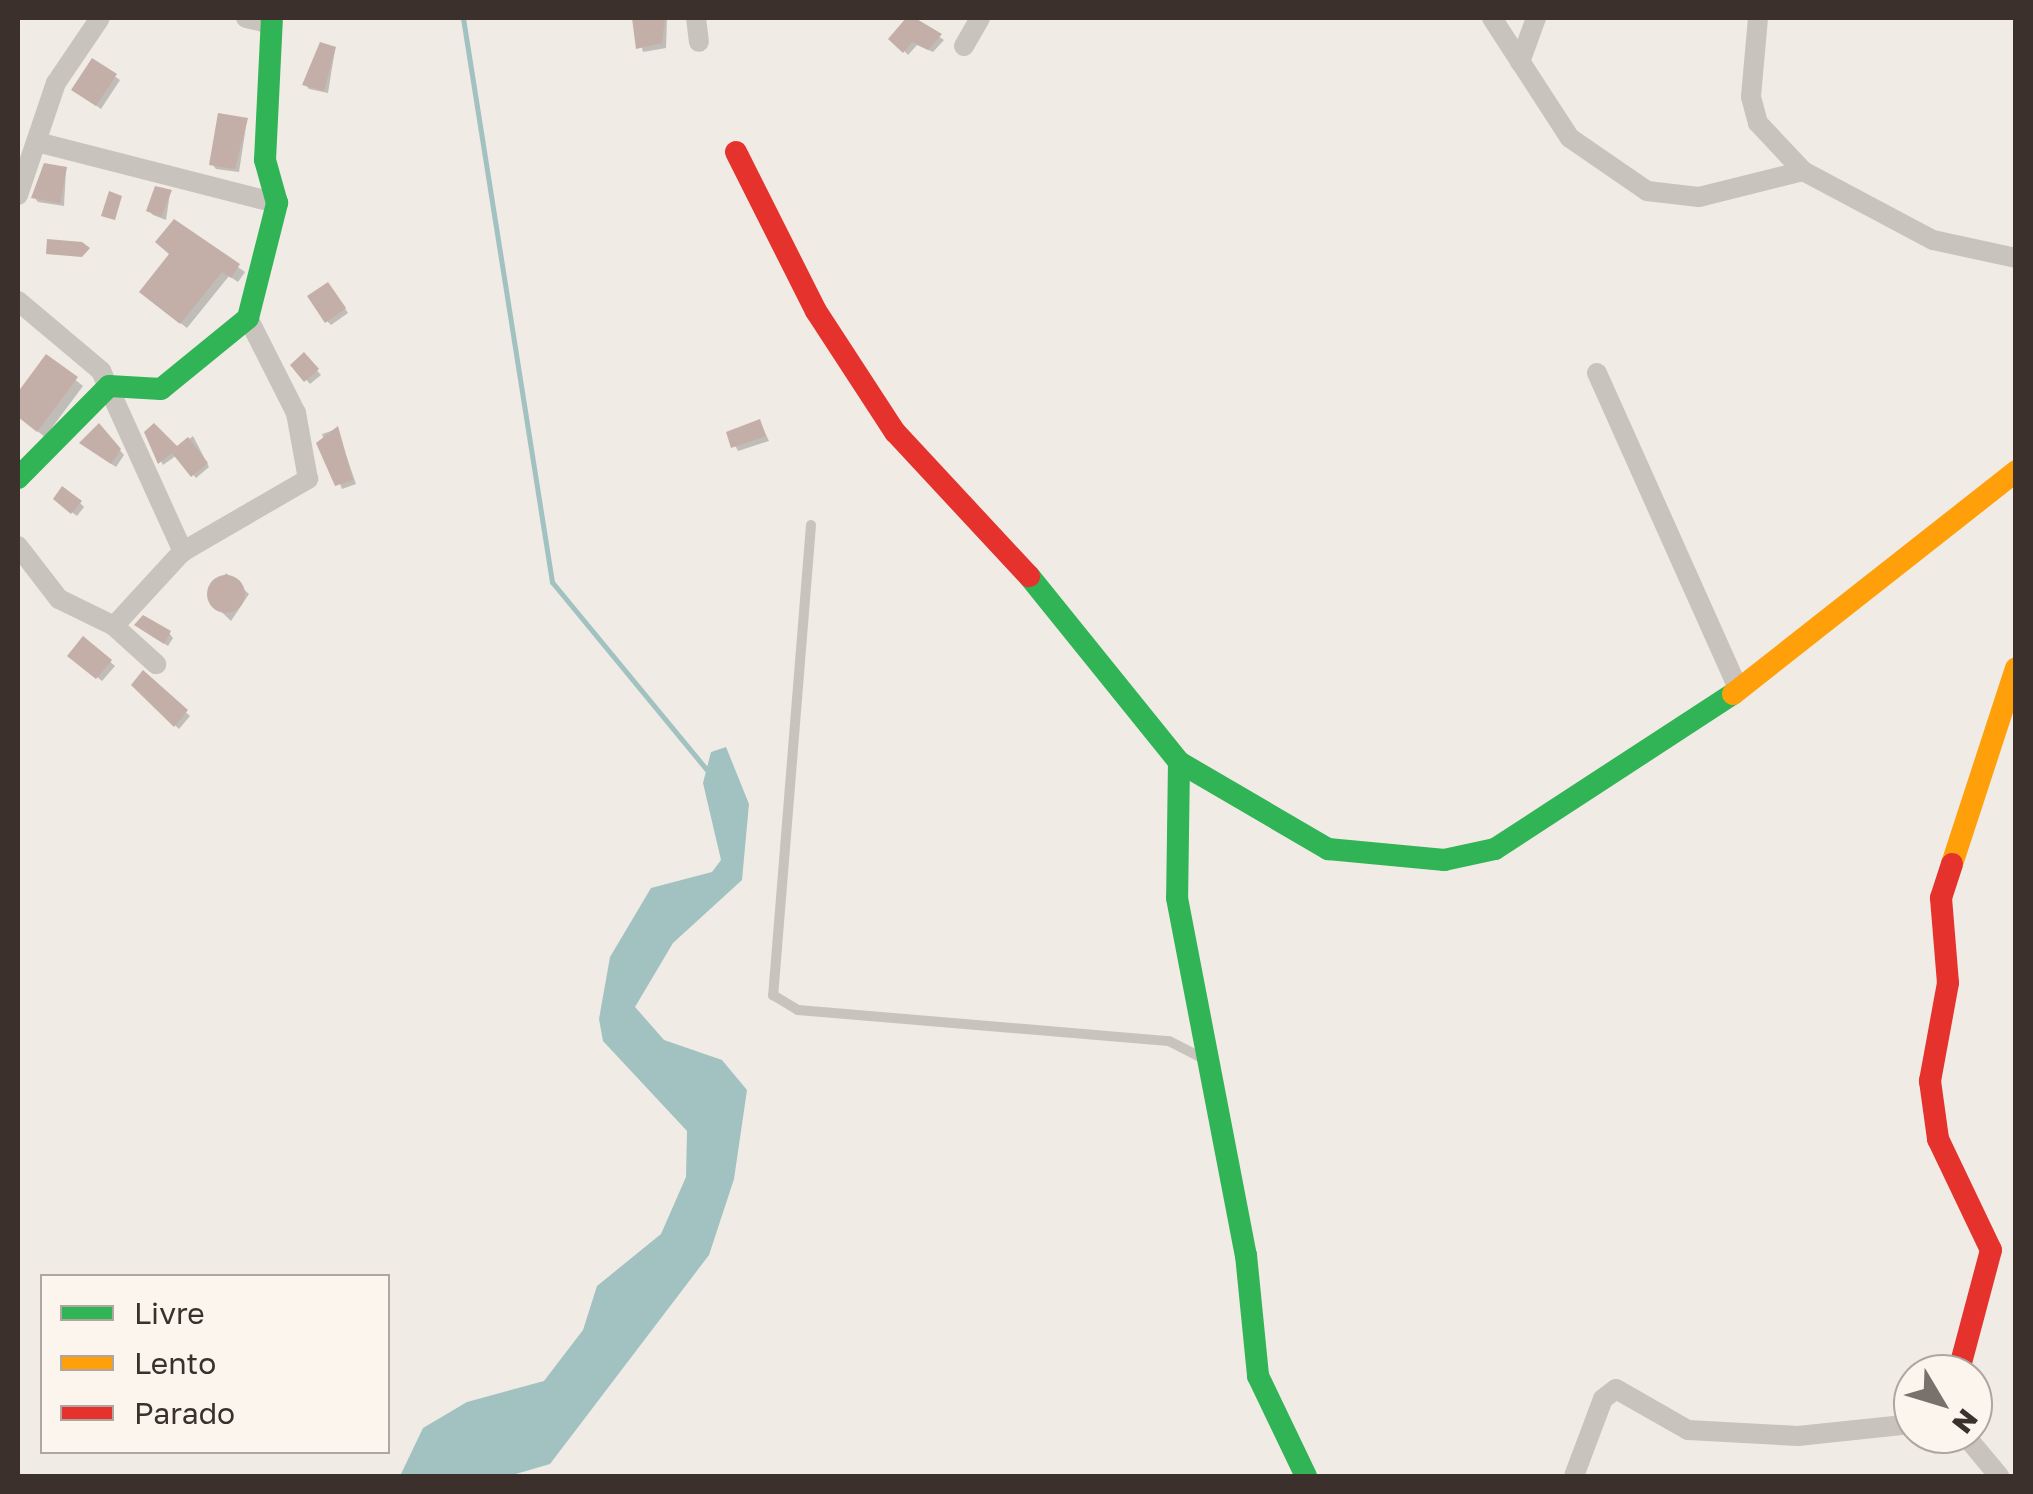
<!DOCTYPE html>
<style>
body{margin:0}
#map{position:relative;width:2033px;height:1494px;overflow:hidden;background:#f0ebe5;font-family:"Golos Text",sans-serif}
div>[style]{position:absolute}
.water>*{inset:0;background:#a1c2c1}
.shadow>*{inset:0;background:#0003}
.stream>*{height:5px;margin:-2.5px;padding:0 2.5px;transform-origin:2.5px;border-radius:2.5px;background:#a1c2c1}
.building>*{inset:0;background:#c3afa7}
.round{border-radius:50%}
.lane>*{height:10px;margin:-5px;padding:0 5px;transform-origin:5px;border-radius:5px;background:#c9c3be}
.street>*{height:20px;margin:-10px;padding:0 10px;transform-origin:10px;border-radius:10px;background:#c9c3be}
.fast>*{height:22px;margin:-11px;padding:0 11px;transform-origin:11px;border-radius:11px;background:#30b455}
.slow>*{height:22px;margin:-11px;padding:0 11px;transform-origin:11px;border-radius:11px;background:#ff9f0a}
.jam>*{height:22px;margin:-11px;padding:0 11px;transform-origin:11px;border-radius:11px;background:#e5322d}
span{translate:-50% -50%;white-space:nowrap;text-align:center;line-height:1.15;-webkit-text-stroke:8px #fbf5ee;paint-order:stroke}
.frame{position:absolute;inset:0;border:20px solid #3b302b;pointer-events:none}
.legend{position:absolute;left:40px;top:1274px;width:350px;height:180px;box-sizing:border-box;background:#fbf5ee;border:2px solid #aea6a0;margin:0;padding:12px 18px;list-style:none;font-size:30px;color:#3b302b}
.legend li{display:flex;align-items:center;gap:20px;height:50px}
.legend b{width:50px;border:2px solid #aea6a0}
.north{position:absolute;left:1893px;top:1354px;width:100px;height:100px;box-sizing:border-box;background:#fbf5ee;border:2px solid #aea6a0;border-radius:50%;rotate:128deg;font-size:28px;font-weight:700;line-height:40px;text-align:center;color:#3b302b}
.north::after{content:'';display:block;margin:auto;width:35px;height:45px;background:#7a716c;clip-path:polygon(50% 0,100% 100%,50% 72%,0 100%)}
</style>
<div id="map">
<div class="water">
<div style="clip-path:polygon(726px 747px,749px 804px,742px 880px,673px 943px,635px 1007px,664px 1040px,722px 1060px,747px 1090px,734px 1179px,709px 1255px,550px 1464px,509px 1476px,400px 1476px,423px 1428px,467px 1402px,544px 1381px,583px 1330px,597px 1286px,661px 1234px,686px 1177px,687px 1131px,603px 1041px,599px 1019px,610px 957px,651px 888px,712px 872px,721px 860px,703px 783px,711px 752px)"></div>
</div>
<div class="shadow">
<div style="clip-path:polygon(635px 18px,667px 18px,666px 48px,643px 52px)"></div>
<div style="clip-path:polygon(911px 18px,944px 40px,933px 52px,917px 45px,908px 55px,892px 38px)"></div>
<div style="clip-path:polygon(335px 49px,328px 93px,309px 89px,305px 84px)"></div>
<div style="clip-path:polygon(92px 61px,120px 80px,101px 109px,78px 93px)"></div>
<div style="clip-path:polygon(247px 120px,239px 172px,216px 169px,212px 164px)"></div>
<div style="clip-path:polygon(66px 169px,64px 206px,38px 202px,34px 197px)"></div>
<div style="clip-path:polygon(170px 193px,166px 220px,153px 215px,149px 211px)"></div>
<div style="clip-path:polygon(174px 222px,245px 272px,238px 282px,229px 276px,187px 328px,148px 298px,172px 254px)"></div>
<div style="clip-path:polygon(332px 289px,348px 313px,331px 325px,327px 321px)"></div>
<div style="clip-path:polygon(304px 356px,321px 375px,310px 384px,293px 365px)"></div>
<div style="clip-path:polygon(47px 357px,83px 386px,45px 437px,18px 416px,18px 396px)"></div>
<div style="clip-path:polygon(760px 422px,769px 441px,738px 451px,729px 433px)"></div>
<div style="clip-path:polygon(99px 426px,124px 455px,116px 467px,86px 447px)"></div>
<div style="clip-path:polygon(337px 429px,356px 484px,342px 489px,322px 434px)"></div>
<div style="clip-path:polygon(147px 433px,176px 450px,193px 436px,209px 467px,196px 478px,177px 455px,163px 465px)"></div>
<div style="clip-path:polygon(60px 503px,80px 503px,84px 507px,77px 516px)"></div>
<div style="clip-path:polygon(226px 573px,249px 594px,231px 621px,208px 599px)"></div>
<div style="clip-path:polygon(141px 629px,169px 633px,173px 638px,168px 646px)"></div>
<div style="clip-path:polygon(84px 639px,115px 666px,102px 681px,75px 659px)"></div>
<div style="clip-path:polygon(143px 674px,190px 716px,179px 729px,134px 685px)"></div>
</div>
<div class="stream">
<div style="left:463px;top:18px;width:571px;rotate:81.03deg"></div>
<div style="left:552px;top:582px;width:250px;rotate:50.5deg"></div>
</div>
<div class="building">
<div style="clip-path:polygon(632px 18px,665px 18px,662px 43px,636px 49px)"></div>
<div style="clip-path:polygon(906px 18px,915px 18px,942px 34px,928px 50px,912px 42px,903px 53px,888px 39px)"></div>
<div style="clip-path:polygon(320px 42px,336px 47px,324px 91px,302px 85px)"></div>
<div style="clip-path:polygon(92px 58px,117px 74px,96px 106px,71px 90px)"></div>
<div style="clip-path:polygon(218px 113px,248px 118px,235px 169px,209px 165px)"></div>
<div style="clip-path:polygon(44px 163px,67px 167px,60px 203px,31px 198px)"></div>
<div style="clip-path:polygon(155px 186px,172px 190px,161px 217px,146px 211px)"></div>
<div style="clip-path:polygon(109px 191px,122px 196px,115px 220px,101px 216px)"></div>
<div style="clip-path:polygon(174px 219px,240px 264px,231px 278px,222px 272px,180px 324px,139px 292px,169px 254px,155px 242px)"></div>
<div style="clip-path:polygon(47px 239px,82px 242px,90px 248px,82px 257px,46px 254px)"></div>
<div style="clip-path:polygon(328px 282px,346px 308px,325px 323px,307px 296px)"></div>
<div style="clip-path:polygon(304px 352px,319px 369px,304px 382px,290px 365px)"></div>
<div style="clip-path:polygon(46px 354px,78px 377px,37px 432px,18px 417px,18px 392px)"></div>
<div style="clip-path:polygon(760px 419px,766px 436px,731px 448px,726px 432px)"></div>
<div style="clip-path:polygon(99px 423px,121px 449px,111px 464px,79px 443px)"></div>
<div style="clip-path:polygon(154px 423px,177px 446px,188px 437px,208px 463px,191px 477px,172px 453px,158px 464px,144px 432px)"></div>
<div style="clip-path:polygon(338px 426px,353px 480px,335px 486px,316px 443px)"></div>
<div style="clip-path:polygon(62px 486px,82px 501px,71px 514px,53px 499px)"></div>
<div class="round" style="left:207px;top:575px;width:38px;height:38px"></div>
<div style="clip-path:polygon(143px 615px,171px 631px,164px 644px,134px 625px)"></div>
<div style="clip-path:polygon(83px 636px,112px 660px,96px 679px,67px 656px)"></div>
<div style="clip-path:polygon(143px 670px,188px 710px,174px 727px,131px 685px)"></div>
</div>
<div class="lane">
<div style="left:811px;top:525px;width:472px;rotate:94.6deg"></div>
<div style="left:773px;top:995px;width:29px;rotate:31deg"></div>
<div style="left:798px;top:1010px;width:372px;rotate:4.8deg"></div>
<div style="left:1169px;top:1041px;width:34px;rotate:27deg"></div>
</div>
<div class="street">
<div style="left:246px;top:18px;width:27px;rotate:13deg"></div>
<div style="left:696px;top:18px;width:24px;rotate:83deg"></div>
<div style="left:1492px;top:18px;width:143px;rotate:57deg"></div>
<div style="left:1570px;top:138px;width:93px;rotate:34.5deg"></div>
<div style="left:1647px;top:191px;width:52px;rotate:6.6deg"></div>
<div style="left:1699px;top:197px;width:107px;rotate:-14deg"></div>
<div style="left:1758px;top:18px;width:79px;rotate:95.1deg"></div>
<div style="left:1751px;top:97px;width:27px;rotate:75deg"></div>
<div style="left:1758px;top:123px;width:66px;rotate:46.8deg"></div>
<div style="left:1803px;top:171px;width:147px;rotate:28deg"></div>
<div style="left:1933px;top:240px;width:85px;rotate:12.2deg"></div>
<div style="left:964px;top:46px;width:32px;rotate:-60deg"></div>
<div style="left:1520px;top:62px;width:47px;rotate:-70deg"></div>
<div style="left:37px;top:142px;width:248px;rotate:14.3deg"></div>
<div style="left:18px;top:195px;width:118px;rotate:-71.3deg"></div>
<div style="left:56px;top:83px;width:78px;rotate:-55.9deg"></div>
<div style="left:18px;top:301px;width:109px;rotate:40.1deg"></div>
<div style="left:101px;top:371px;width:199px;rotate:65.6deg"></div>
<div style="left:1597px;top:373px;width:347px;rotate:65.9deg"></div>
<div style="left:18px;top:546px;width:67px;rotate:52.3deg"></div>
<div style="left:59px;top:599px;width:61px;rotate:26.1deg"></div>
<div style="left:114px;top:626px;width:57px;rotate:42.1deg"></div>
<div style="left:114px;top:626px;width:100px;rotate:-47.4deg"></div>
<div style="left:182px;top:552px;width:146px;rotate:-30.1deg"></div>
<div style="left:308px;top:479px;width:67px;rotate:-100.3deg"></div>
<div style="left:296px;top:413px;width:106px;rotate:-116.8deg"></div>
<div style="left:1964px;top:1434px;width:55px;rotate:50.2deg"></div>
<div style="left:1574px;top:1476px;width:82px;rotate:-69.4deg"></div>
<div style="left:1603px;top:1399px;width:16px;rotate:-38deg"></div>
<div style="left:1616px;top:1389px;width:83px;rotate:29.7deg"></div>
<div style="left:1688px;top:1430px;width:110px;rotate:3.1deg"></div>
<div style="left:1798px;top:1436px;width:116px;rotate:-6deg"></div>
</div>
<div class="fast">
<div style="left:18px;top:478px;width:129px;rotate:-45.3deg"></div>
<div style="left:109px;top:386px;width:52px;rotate:3.3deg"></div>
<div style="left:161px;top:389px;width:112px;rotate:-39.2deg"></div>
<div style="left:248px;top:318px;width:119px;rotate:-75.8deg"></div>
<div style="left:277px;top:203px;width:45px;rotate:-105.6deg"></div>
<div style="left:265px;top:160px;width:142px;rotate:-87.2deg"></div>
<div style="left:1029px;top:576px;width:239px;rotate:51.1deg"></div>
<div style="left:1179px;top:762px;width:173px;rotate:30.3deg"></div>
<div style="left:1328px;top:849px;width:117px;rotate:5.4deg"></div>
<div style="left:1444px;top:860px;width:52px;rotate:-12.2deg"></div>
<div style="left:1495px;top:849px;width:284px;rotate:-33.1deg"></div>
<div style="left:1179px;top:762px;width:136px;rotate:90.8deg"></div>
<div style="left:1177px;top:898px;width:364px;rotate:79.1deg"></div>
<div style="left:1246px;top:1255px;width:122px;rotate:84.3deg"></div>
<div style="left:1258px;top:1376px;width:111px;rotate:64.4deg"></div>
</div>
<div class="slow">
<div style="left:1733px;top:694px;width:360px;rotate:-38.2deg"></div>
<div style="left:1952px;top:864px;width:206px;rotate:-71.9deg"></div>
</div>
<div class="jam">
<div style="left:736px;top:152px;width:178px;rotate:63.3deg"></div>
<div style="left:816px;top:311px;width:145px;rotate:56.9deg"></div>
<div style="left:895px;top:432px;width:197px;rotate:47.1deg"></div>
<div style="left:1952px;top:864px;width:36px;rotate:108deg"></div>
<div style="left:1941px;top:898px;width:85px;rotate:85.3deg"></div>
<div style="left:1948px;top:983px;width:100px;rotate:100.4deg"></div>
<div style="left:1930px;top:1081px;width:59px;rotate:82.1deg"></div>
<div style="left:1938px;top:1139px;width:123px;rotate:64.5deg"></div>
<div style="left:1991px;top:1250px;width:128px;rotate:104.9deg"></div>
</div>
<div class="frame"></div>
<ul class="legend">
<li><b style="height:12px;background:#30b455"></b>Livre</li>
<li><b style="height:12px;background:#ff9f0a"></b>Lento</li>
<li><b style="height:12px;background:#e5322d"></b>Parado</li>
</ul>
<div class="north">N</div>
</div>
